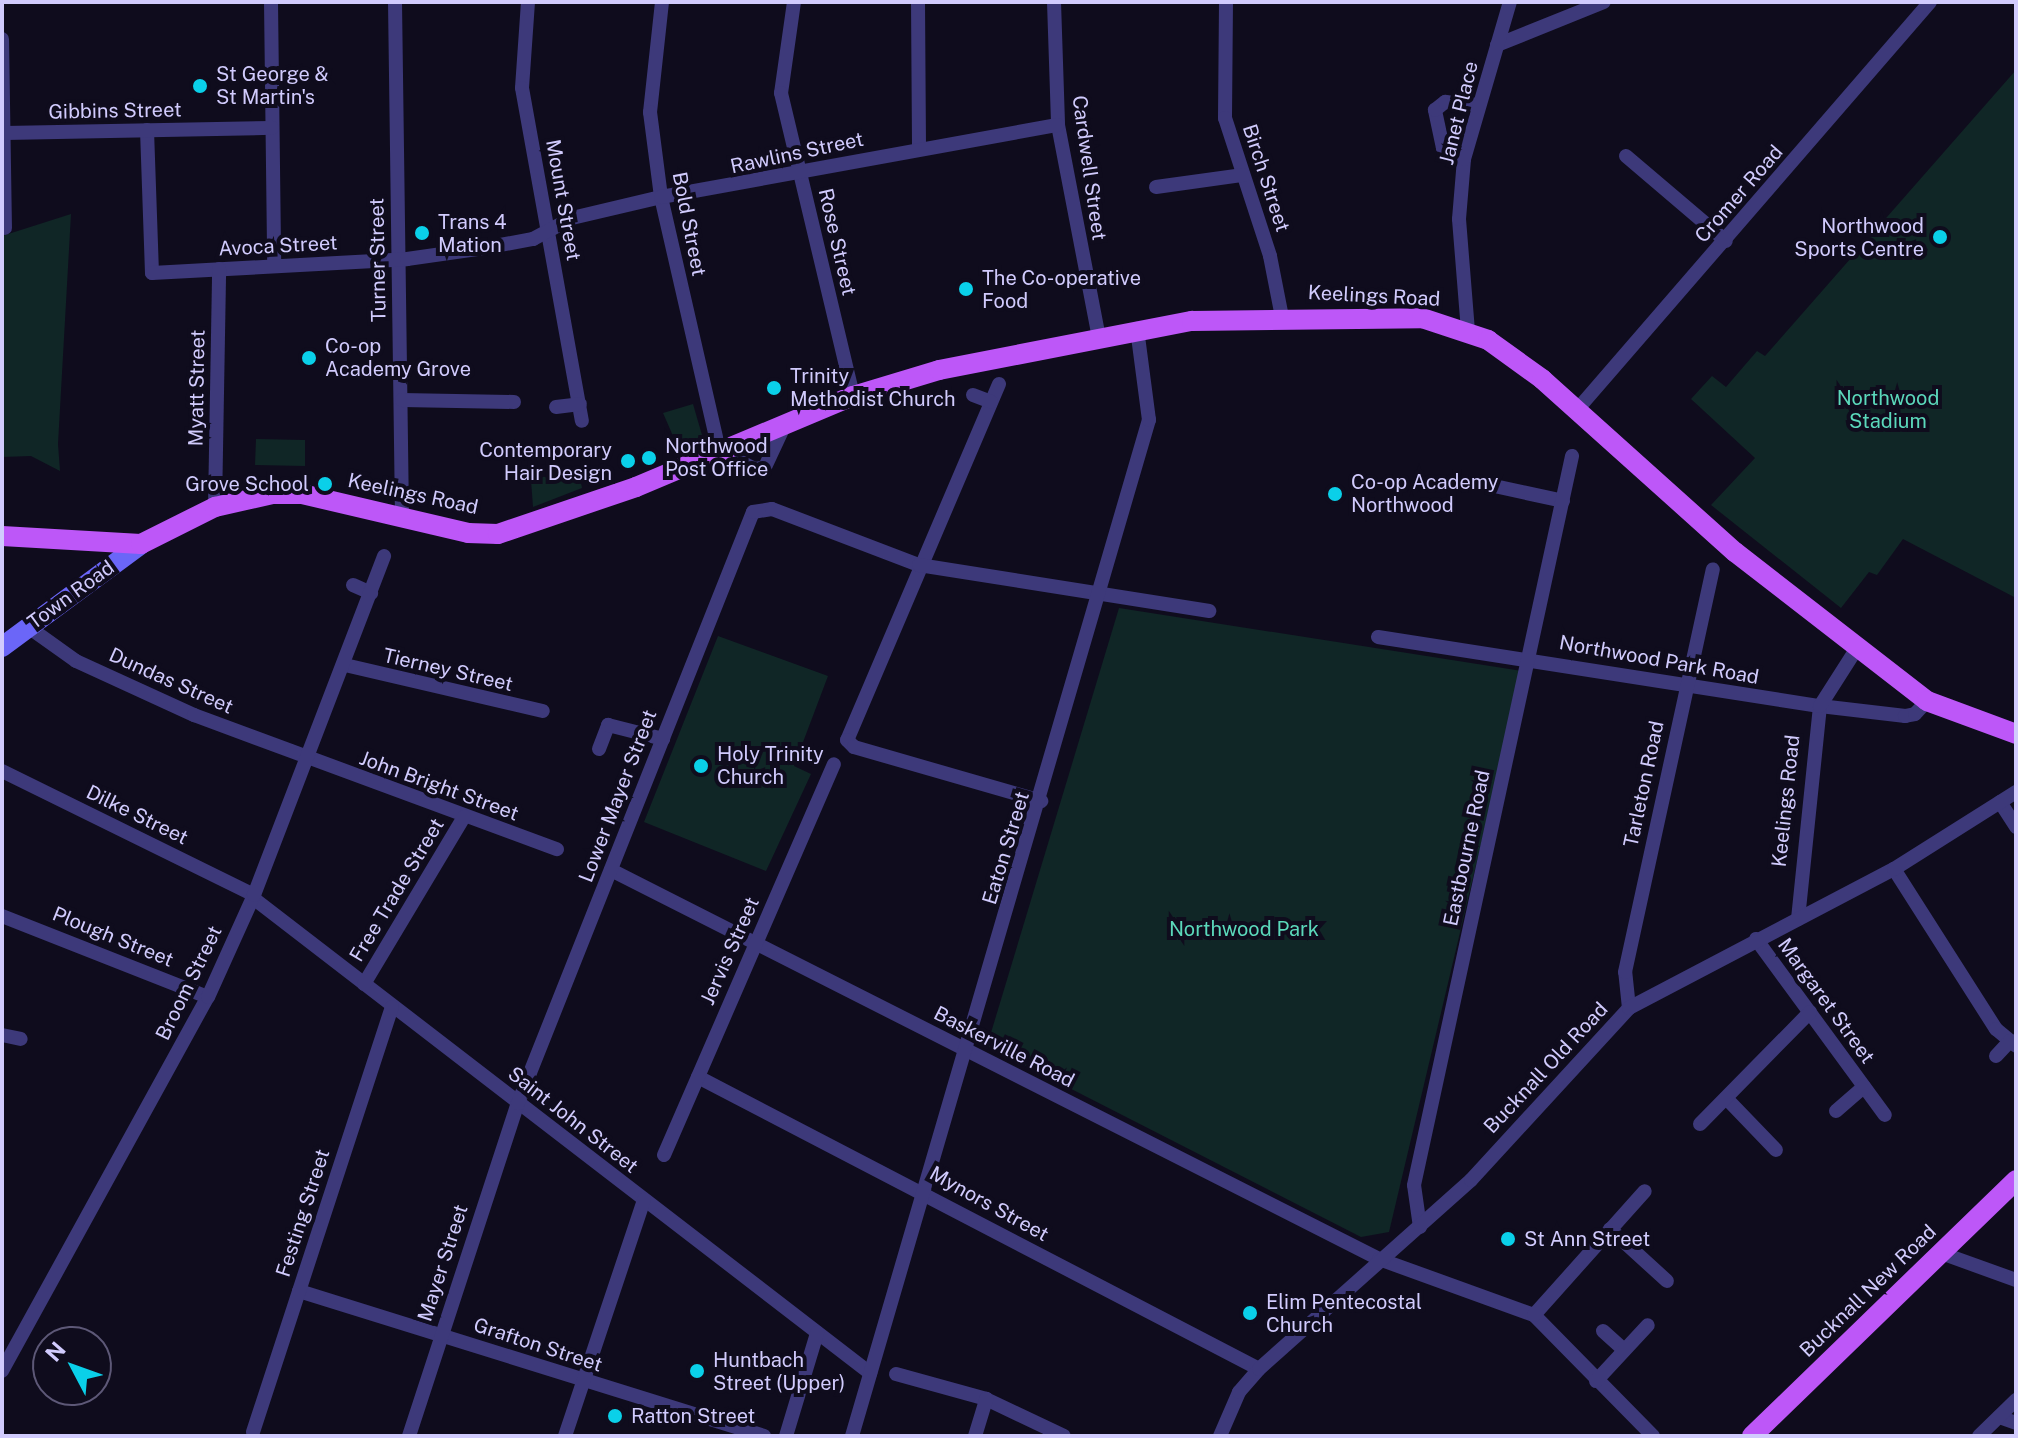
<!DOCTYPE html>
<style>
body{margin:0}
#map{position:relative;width:2018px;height:1438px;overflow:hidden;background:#0f0c1d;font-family:"Public Sans",sans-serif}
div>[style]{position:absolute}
.green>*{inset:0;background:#102626}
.street>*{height:14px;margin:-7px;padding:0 7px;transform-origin:7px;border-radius:7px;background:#3d397a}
.secondary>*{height:20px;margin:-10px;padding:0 10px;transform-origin:10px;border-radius:10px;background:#6b66f8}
.primary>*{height:20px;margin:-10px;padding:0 10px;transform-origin:10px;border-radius:10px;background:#bd57f8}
.dots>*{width:22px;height:22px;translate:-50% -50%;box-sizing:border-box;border:4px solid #0f0c1d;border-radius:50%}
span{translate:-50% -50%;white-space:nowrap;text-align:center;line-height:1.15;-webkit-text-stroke:8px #0f0c1d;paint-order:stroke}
.poi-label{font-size:20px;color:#d1cbfd}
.left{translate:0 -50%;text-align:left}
.right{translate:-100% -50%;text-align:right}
.street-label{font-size:20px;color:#d1cbfd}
.park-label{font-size:20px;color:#5bd8bb}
.frame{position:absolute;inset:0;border:4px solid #d1cbfd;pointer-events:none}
.north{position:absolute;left:32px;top:1326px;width:80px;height:80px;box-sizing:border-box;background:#0f0c1d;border:2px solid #5d5877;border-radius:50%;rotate:311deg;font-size:22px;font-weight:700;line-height:32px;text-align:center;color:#d1cbfd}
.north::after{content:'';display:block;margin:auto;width:28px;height:36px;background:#0ad0e9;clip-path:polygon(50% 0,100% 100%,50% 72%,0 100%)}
</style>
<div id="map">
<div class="green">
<div style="clip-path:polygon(2016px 70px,2016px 598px,1903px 539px,1877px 575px,1869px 572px,1841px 608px,1711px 505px,1755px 458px,1691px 399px,1712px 376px,1726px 387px,1757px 351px,1765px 356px)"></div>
<div style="clip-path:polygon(71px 214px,58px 444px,60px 471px,31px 456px,2px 457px,2px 236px)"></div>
<div style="clip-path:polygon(693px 404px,704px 442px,680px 452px,663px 413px)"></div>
<div style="clip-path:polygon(256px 439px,305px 440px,305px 466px,255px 465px)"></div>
<div style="clip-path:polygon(578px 468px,582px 488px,533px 507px,531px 480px)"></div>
<div style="clip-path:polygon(1119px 608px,1522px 671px,1389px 1232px,1361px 1237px,987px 1046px)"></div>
<div style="clip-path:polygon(718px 636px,828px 676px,794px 766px,811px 774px,766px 871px,644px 822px)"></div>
</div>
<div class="street">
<div style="left:271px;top:2px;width:264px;rotate:89.3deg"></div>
<div style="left:395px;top:2px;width:515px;rotate:89.22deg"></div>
<div style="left:528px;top:2px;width:86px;rotate:94deg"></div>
<div style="left:522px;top:88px;width:338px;rotate:79.8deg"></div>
<div style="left:662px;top:2px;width:111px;rotate:96.2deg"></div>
<div style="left:650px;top:112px;width:86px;rotate:82.6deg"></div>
<div style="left:661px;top:197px;width:261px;rotate:77.1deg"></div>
<div style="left:719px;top:451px;width:40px;rotate:26.6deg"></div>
<div style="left:755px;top:469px;width:10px;rotate:-11deg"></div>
<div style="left:765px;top:467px;width:50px;rotate:-65deg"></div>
<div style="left:794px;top:2px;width:92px;rotate:98.1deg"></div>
<div style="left:781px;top:93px;width:311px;rotate:76.6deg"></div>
<div style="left:918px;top:2px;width:146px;rotate:89.6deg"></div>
<div style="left:1054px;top:2px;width:123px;rotate:88.1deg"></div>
<div style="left:1058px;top:125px;width:216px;rotate:79.1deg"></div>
<div style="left:1226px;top:2px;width:116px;rotate:90.5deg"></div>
<div style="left:1225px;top:118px;width:145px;rotate:71.9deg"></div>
<div style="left:1270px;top:256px;width:62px;rotate:78.9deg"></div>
<div style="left:2px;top:39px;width:189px;rotate:89.1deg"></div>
<div style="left:1497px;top:45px;width:115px;rotate:-21.9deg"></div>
<div style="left:147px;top:130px;width:143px;rotate:88deg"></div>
<div style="left:152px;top:273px;width:255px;rotate:-3.1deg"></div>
<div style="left:407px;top:259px;width:78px;rotate:-8.1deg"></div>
<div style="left:484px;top:248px;width:50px;rotate:-10.4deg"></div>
<div style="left:533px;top:239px;width:44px;rotate:-28.3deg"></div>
<div style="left:572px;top:218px;width:91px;rotate:-13.3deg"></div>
<div style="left:661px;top:197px;width:403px;rotate:-10.3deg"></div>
<div style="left:5px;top:133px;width:267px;rotate:-1.1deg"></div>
<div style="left:1626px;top:156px;width:131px;rotate:40.4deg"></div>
<div style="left:1464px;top:159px;width:24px;rotate:-152deg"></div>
<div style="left:1443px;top:148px;width:39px;rotate:-102deg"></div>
<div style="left:1435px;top:110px;width:13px;rotate:-39deg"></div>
<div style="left:1445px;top:102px;width:34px;rotate:5deg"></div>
<div style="left:1156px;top:187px;width:88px;rotate:-7.9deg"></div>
<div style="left:1468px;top:331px;width:112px;rotate:-94.6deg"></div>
<div style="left:1459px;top:219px;width:60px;rotate:-85.2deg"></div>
<div style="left:1464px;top:159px;width:164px;rotate:-73.7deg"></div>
<div style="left:999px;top:384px;width:387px;rotate:113.1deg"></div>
<div style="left:847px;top:740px;width:10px;rotate:45deg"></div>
<div style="left:854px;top:747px;width:195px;rotate:16.1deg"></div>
<div style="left:973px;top:395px;width:19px;rotate:21deg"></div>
<div style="left:402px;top:400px;width:112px;rotate:1deg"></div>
<div style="left:556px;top:407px;width:24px;rotate:-7deg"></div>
<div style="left:1576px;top:411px;width:541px;rotate:-49.12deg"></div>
<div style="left:1476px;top:482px;width:89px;rotate:12.3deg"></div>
<div style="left:215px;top:507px;width:238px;rotate:-89deg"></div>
<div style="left:353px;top:585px;width:20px;rotate:24deg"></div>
<div style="left:27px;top:626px;width:60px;rotate:35.5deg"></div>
<div style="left:76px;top:661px;width:130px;rotate:24.6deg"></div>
<div style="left:194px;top:715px;width:387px;rotate:20.3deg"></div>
<div style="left:1378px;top:637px;width:447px;rotate:8.9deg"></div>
<div style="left:1820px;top:706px;width:86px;rotate:6.7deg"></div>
<div style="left:1905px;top:716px;width:10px;rotate:-11deg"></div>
<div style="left:1915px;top:714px;width:18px;rotate:-47deg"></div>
<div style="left:345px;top:665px;width:203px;rotate:13.1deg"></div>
<div style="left:599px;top:749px;width:26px;rotate:-69deg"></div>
<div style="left:608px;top:725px;width:57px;rotate:14.3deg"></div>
<div style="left:2px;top:771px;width:281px;rotate:26.2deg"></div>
<div style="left:2000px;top:802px;width:30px;rotate:57deg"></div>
<div style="left:1894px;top:869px;width:190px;rotate:57.5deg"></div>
<div style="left:1996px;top:1029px;width:26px;rotate:40deg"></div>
<div style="left:611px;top:870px;width:861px;rotate:26.86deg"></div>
<div style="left:1379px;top:1259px;width:165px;rotate:19.9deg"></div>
<div style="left:1534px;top:1315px;width:170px;rotate:45.5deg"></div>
<div style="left:253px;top:898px;width:779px;rotate:37.59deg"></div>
<div style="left:2px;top:916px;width:221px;rotate:21.5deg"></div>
<div style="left:1798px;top:919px;width:214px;rotate:-84.1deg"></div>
<div style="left:1820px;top:706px;width:65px;rotate:-57.5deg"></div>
<div style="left:1756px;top:939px;width:218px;rotate:53.8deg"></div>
<div style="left:364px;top:984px;width:195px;rotate:-59.1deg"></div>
<div style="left:1629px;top:1008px;width:36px;rotate:-96deg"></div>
<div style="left:1625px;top:972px;width:412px;rotate:-77.7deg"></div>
<div style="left:2px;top:1035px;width:19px;rotate:12deg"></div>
<div style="left:1996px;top:1056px;width:21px;rotate:-47deg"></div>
<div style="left:698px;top:1077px;width:632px;rotate:27.5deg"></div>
<div style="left:1726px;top:1098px;width:72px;rotate:46.1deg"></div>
<div style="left:1836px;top:1111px;width:37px;rotate:-41deg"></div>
<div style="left:1700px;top:1124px;width:157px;rotate:-45.5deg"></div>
<div style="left:664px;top:1155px;width:426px;rotate:-66.5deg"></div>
<div style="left:1420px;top:1227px;width:42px;rotate:-98.1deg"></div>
<div style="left:1414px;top:1185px;width:746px;rotate:-77.77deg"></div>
<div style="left:1610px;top:1229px;width:77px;rotate:42.4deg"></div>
<div style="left:1941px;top:1253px;width:80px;rotate:19.8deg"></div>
<div style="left:299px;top:1291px;width:487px;rotate:17.3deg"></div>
<div style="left:1534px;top:1315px;width:166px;rotate:-48.2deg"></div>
<div style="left:1603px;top:1331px;width:28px;rotate:42deg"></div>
<div style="left:2px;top:1371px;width:427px;rotate:-61.2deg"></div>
<div style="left:208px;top:997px;width:112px;rotate:-65.7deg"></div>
<div style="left:254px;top:895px;width:363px;rotate:-69deg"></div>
<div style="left:896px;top:1374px;width:93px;rotate:15.5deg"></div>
<div style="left:986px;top:1399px;width:86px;rotate:25.4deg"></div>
<div style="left:1596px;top:1381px;width:76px;rotate:-47.1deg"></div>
<div style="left:1999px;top:1417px;width:18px;rotate:19deg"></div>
<div style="left:253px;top:1432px;width:447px;rotate:-71.9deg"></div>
<div style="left:409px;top:1436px;width:350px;rotate:-71.9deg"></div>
<div style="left:518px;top:1103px;width:636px;rotate:-68.32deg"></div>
<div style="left:753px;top:512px;width:19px;rotate:-9deg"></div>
<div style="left:772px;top:509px;width:157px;rotate:20.9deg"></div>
<div style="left:919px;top:565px;width:294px;rotate:9deg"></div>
<div style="left:565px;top:1436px;width:249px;rotate:-71.5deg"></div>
<div style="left:786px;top:1436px;width:108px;rotate:-73.2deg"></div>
<div style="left:852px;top:1436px;width:1059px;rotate:-73.71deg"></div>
<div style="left:1149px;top:420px;width:92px;rotate:-97.5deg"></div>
<div style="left:975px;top:1436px;width:39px;rotate:-73deg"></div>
<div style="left:1220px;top:1436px;width:48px;rotate:-66.6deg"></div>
<div style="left:1239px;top:1392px;width:30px;rotate:-49deg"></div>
<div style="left:1259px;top:1369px;width:284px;rotate:-41.7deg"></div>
<div style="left:1471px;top:1180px;width:234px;rotate:-47.4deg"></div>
<div style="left:1629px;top:1008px;width:299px;rotate:-27.7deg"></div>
<div style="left:1894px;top:869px;width:144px;rotate:-32.3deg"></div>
<div style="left:1979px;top:1436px;width:52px;rotate:-44.2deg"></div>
</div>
<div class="secondary">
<div style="left:2px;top:647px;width:173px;rotate:-36.5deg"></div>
</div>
<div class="primary">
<div style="left:2px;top:536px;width:139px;rotate:3.3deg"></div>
<div style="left:141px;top:544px;width:83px;rotate:-26.6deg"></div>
<div style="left:215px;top:507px;width:58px;rotate:-12.8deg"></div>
<div style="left:272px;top:494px;width:30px"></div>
<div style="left:302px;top:494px;width:171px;rotate:13.2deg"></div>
<div style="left:468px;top:533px;width:30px;rotate:2deg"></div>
<div style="left:498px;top:534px;width:146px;rotate:-18.8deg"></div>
<div style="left:636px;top:487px;width:235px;rotate:-22.8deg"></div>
<div style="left:853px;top:396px;width:90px;rotate:-16.8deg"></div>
<div style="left:939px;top:370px;width:258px;rotate:-11deg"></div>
<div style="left:1192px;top:321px;width:230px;rotate:-0.7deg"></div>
<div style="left:1422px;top:318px;width:70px;rotate:18.4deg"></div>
<div style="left:1488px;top:340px;width:67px;rotate:35.8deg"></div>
<div style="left:1542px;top:379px;width:259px;rotate:41.9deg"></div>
<div style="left:1735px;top:552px;width:243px;rotate:37.8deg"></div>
<div style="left:1927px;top:701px;width:95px;rotate:20.3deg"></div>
<div style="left:1752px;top:1436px;width:368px;rotate:-44.1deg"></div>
</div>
<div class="dots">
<div style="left:200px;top:86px;background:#0ad0e9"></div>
<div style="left:422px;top:233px;background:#0ad0e9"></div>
<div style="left:1940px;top:237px;background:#0ad0e9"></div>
<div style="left:966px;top:289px;background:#0ad0e9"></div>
<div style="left:309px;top:358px;background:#0ad0e9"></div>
<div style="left:774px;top:388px;background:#0ad0e9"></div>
<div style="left:649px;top:458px;background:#0ad0e9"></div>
<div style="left:628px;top:461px;background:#0ad0e9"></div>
<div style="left:325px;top:484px;background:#0ad0e9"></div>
<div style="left:1335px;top:494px;background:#0ad0e9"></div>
<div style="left:701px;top:766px;background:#0ad0e9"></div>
<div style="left:1508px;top:1239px;background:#0ad0e9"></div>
<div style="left:1250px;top:1313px;background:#0ad0e9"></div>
<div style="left:697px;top:1371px;background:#0ad0e9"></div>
<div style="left:615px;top:1416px;background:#0ad0e9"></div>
</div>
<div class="poi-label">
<span class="left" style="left:216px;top:86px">St George &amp;<br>St Martin's</span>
<span class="left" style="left:438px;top:234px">Trans 4<br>Mation</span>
<span class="right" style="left:1924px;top:238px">Northwood<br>Sports Centre</span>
<span class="left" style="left:982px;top:290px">The Co-operative<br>Food</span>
<span class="left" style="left:325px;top:358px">Co-op<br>Academy Grove</span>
<span class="left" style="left:790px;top:388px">Trinity<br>Methodist Church</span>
<span class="left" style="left:665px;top:458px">Northwood<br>Post Office</span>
<span class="right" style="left:612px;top:462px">Contemporary<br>Hair Design</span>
<span class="left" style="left:1351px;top:494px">Co-op Academy<br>Northwood</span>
<span class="right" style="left:309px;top:484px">Grove School</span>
<span class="left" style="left:717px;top:766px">Holy Trinity<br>Church</span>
<span class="left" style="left:1524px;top:1239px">St Ann Street</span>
<span class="left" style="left:1266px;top:1314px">Elim Pentecostal<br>Church</span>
<span class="left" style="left:713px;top:1372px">Huntbach<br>Street (Upper)</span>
<span class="left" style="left:631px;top:1416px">Ratton Street</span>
</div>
<div class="street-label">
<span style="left:115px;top:111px;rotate:-1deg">Gibbins Street</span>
<span style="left:1459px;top:113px;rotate:-76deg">Janet Place</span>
<span style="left:797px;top:153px;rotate:-12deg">Rawlins Street</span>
<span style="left:1089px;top:168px;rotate:82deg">Cardwell Street</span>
<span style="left:1266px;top:178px;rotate:72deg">Birch Street</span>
<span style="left:1739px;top:194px;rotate:-49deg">Cromer Road</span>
<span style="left:563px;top:200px;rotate:80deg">Mount Street</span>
<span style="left:689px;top:224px;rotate:79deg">Bold Street</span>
<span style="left:837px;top:242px;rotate:77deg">Rose Street</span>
<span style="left:278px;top:246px;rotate:-3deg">Avoca Street</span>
<span style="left:378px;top:260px;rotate:-91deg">Turner Street</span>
<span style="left:1374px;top:296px;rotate:3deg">Keelings Road</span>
<span style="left:197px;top:388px;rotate:-89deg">Myatt Street</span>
<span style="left:413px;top:494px;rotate:12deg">Keelings Road</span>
<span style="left:71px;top:595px;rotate:-36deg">Town Road</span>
<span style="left:1659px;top:660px;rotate:10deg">Northwood Park Road</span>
<span style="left:448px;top:670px;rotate:13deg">Tierney Street</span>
<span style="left:171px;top:681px;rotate:24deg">Dundas Street</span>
<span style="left:1644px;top:784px;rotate:-78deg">Tarleton Road</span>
<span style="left:439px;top:786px;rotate:20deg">John Bright Street</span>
<span style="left:618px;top:796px;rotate:-69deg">Lower Mayer Street</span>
<span style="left:1786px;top:801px;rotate:-84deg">Keelings Road</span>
<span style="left:137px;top:815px;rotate:26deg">Dilke Street</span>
<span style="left:1006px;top:848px;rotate:-73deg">Eaton Street</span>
<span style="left:1467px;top:848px;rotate:-78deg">Eastbourne Road</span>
<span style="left:397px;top:890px;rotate:-59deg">Free Trade Street</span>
<span style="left:113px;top:937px;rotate:22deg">Plough Street</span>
<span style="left:730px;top:951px;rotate:-66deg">Jervis Street</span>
<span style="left:189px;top:983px;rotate:-64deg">Broom Street</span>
<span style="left:1826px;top:1001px;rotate:54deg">Margaret Street</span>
<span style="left:1004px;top:1047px;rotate:27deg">Baskerville Road</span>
<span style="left:1546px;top:1068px;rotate:-47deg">Bucknall Old Road</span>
<span style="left:573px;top:1120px;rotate:38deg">Saint John Street</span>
<span style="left:989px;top:1204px;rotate:29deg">Mynors Street</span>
<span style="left:303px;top:1213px;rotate:-72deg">Festing Street</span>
<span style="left:443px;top:1263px;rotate:-72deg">Mayer Street</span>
<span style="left:1868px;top:1291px;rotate:-44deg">Bucknall New Road</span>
<span style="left:538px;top:1345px;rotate:18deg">Grafton Street</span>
</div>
<div class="park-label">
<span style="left:1888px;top:410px">Northwood<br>Stadium</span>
<span style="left:1244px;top:929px">Northwood Park</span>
</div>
<div class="frame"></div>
<div class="north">N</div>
</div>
